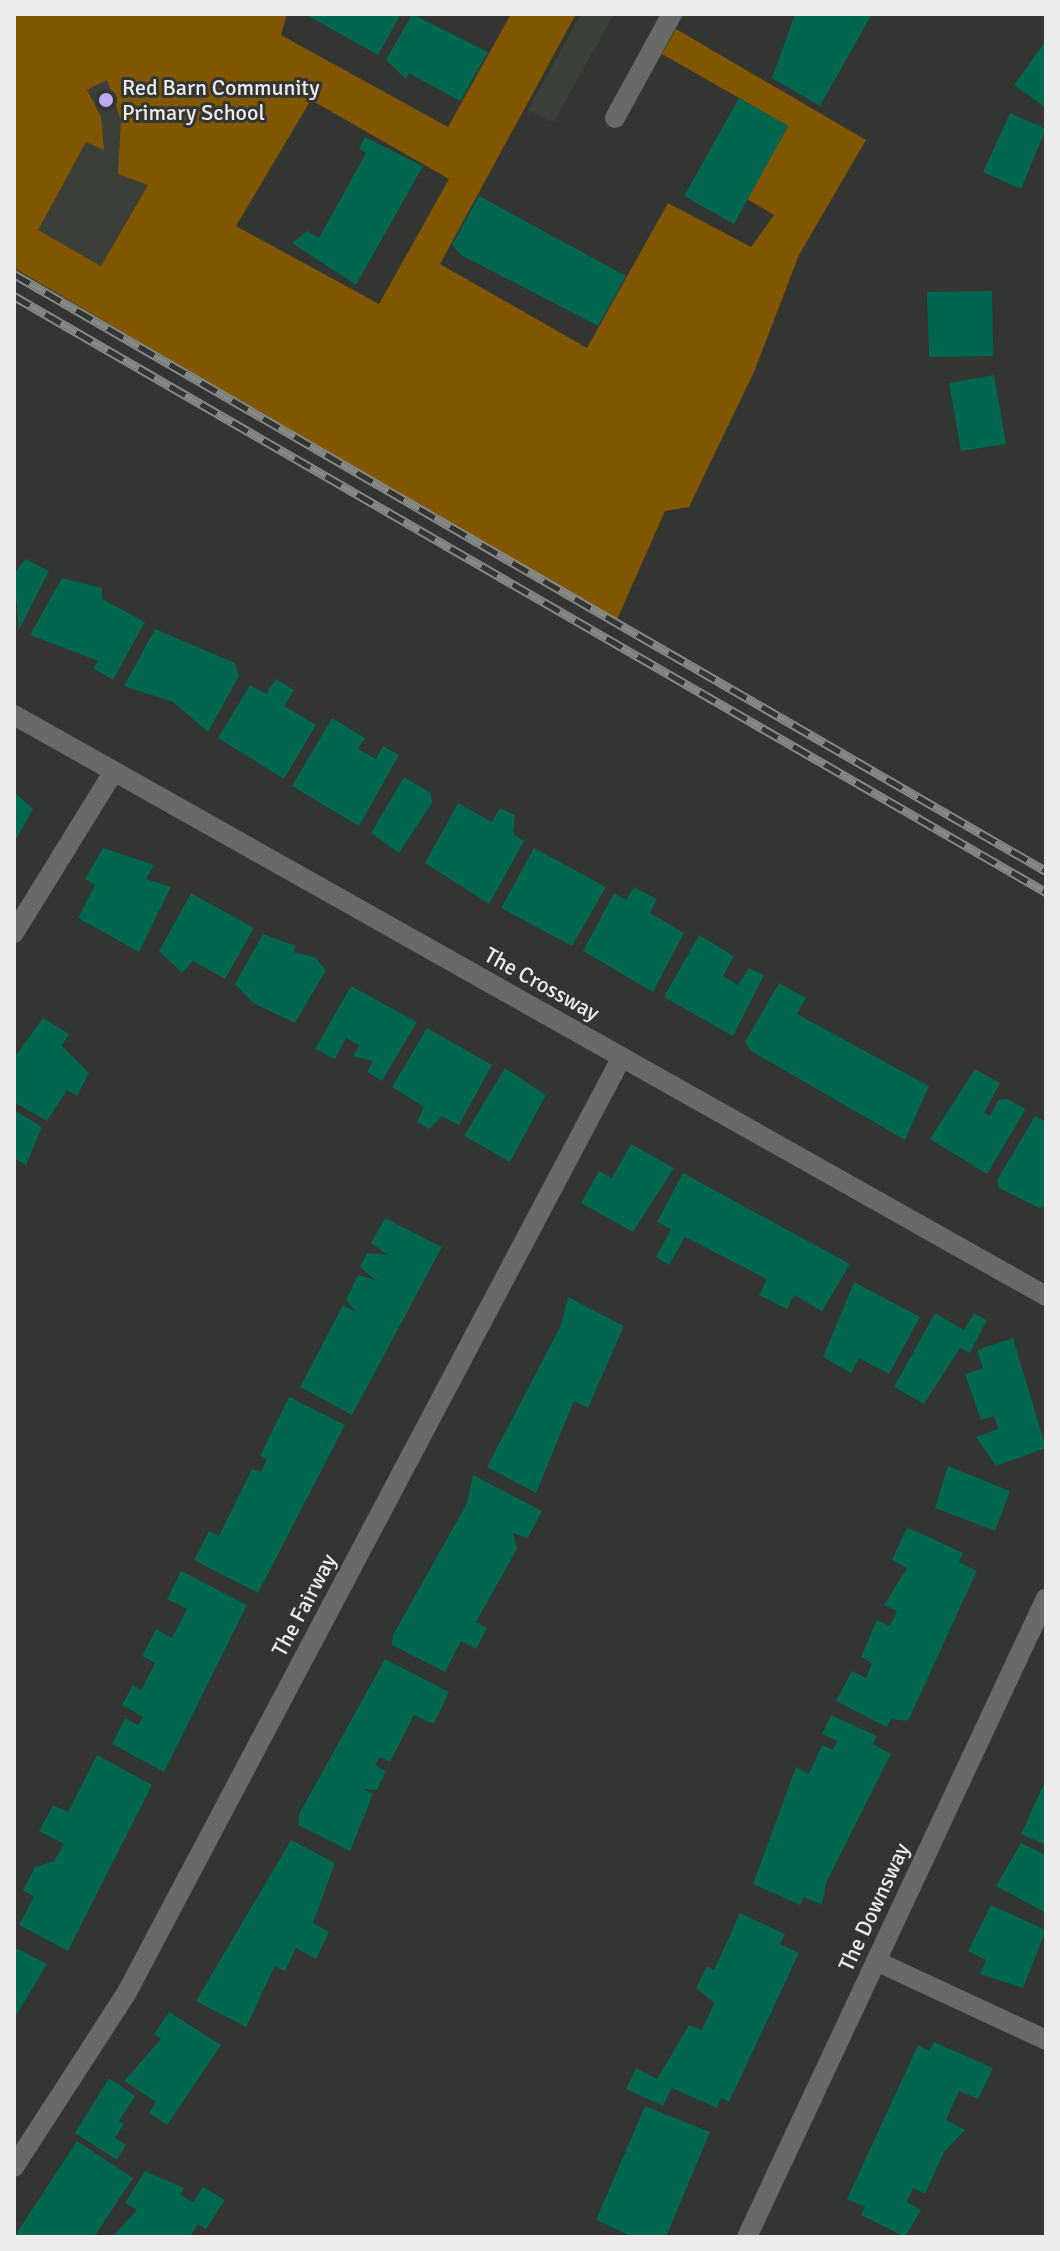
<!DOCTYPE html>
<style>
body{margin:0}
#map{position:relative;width:1060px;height:2251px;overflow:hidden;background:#333532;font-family:Signika,sans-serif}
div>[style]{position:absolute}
.built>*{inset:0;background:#3a4038}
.green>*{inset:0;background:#805600}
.building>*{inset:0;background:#01664f}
.street>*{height:20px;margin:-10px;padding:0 10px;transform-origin:10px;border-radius:10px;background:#696967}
.rail>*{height:9px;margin-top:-4.5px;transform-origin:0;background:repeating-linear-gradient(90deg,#333532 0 18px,#868886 0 36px);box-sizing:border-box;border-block:2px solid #868886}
.dots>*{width:22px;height:22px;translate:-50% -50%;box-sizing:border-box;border:4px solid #333532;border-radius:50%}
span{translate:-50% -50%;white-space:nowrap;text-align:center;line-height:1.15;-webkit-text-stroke:6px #333532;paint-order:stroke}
.poi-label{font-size:22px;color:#ebeceb}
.left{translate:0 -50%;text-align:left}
.street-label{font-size:22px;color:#ebeceb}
.frame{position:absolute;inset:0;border:16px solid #ebeceb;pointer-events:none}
</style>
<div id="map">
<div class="built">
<div style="clip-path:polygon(14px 14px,246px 14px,101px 266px,14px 217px)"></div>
<div style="clip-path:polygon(581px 14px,614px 14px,553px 123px,528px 110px)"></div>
</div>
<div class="green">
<div style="clip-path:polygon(evenodd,14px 14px,287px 14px,281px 35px,448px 127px,511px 14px,576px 14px,440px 264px,587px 348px,668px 203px,751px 247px,774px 215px,747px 199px,788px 126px,662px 54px,676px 29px,866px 140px,799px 255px,754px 372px,689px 507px,665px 511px,616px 622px,14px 268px,14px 14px,107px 80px,121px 120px,118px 174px,148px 185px,101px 266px,38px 230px,86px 142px,104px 150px,101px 117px,87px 90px,107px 80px,14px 14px,311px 100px,449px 179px,379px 304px,236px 226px,311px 100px)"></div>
</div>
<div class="building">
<div style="clip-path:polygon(305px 14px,401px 14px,378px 55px)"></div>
<div style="clip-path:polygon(412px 14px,488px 52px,460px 101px,409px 73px,406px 79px,386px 60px)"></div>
<div style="clip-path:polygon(795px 14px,872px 14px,820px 106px,772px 78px)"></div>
<div style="clip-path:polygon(1046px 40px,1046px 108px,1014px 85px)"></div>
<div style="clip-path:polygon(739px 98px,788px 126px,734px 224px,684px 196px)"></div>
<div style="clip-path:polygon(1010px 113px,1046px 129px,1021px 189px,983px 172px)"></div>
<div style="clip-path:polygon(365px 137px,423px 166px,356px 285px,292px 243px,307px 231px,319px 238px,366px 153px,359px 149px)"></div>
<div style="clip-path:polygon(479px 196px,626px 276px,598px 326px,461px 255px,452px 245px)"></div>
<div style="clip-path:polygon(992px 291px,993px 356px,929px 357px,927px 292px)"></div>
<div style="clip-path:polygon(994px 375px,1006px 444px,961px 451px,949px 383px)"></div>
<div style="clip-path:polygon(26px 559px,49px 571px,19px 630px,14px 573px)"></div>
<div style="clip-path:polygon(62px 578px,102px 588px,102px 599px,145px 622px,113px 680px,93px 668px,98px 661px,30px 635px)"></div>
<div style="clip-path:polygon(155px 629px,235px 663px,239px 676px,208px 732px,173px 702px,124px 686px)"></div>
<div style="clip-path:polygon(276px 679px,294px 690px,284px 706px,316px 725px,284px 779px,218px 738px,250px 685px,266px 694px)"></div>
<div style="clip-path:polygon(332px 718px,365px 738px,358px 749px,376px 759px,383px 746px,399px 755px,359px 826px,292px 786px)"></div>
<div style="clip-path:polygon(404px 777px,431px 793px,432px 803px,399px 853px,371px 833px)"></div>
<div style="clip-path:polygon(14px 792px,33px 809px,14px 843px)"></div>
<div style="clip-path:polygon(458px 803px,492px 822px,500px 808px,515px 815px,513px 834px,524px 841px,489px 904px,425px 863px)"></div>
<div style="clip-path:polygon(103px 848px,154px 865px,146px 879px,171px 887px,139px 952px,78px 918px,95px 885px,85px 879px)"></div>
<div style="clip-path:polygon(534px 848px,606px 887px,572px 946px,501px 908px)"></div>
<div style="clip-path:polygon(634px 887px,657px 899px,650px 913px,684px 933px,653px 992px,583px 951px,614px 893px,626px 900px)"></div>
<div style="clip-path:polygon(191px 893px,254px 928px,225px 979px,193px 961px,182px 973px,159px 951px)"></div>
<div style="clip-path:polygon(263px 934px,296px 946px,293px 952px,315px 957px,326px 970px,295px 1023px,253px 1003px,235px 984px)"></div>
<div style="clip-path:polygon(699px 935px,734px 956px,723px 976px,738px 985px,749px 968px,764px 975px,733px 1036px,664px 997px)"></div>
<div style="clip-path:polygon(779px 983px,806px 998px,797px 1014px,929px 1086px,905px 1140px,751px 1051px,745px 1042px)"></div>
<div style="clip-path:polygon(351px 986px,417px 1022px,382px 1081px,367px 1072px,373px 1061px,353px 1056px,359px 1045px,346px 1038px,335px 1059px,315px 1049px)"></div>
<div style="clip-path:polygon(43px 1018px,69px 1034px,62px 1046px,89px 1073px,77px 1096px,67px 1090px,47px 1121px,14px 1102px,14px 1058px)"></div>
<div style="clip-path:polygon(427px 1028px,492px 1065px,459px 1125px,442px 1116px,429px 1129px,417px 1122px,424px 1107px,392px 1087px)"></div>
<div style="clip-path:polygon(505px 1068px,546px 1095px,510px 1162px,464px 1136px)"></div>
<div style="clip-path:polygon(975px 1069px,1000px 1083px,984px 1113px,990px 1116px,998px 1100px,1007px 1099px,1026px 1109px,987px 1174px,930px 1139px)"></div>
<div style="clip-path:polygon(14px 1110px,42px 1127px,26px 1165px,14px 1158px)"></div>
<div style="clip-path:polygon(1035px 1116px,1046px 1122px,1046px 1207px,1039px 1208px,999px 1188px,997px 1180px)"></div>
<div style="clip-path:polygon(631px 1144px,674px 1168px,633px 1232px,581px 1203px,599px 1171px,612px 1178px)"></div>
<div style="clip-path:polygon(683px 1173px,850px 1264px,822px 1311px,794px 1295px,787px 1309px,759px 1295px,767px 1279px,685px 1237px,669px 1265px,656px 1257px,671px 1229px,657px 1222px)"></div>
<div style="clip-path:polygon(385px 1218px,442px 1247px,352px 1415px,300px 1387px,343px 1305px,356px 1312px,346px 1300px,358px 1275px,375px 1280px,360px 1267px,367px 1253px,388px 1255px,371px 1243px)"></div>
<div style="clip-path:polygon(854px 1282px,920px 1317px,889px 1374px,859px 1358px,851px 1373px,823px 1357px)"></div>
<div style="clip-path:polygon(568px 1297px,624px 1326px,588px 1408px,574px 1401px,536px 1493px,487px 1467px,561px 1325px)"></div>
<div style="clip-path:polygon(935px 1313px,964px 1330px,974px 1313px,987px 1320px,970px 1353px,960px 1348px,924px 1404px,894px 1387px)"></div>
<div style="clip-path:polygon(1013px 1338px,1046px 1448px,996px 1466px,976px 1437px,998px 1429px,994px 1416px,981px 1420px,965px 1374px,983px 1368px,977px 1350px)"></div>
<div style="clip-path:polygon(289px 1397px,345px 1425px,258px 1593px,194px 1560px,209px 1531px,219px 1536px,252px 1469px,261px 1472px,267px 1459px,260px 1456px)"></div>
<div style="clip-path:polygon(948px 1466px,1010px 1491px,995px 1531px,935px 1508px)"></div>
<div style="clip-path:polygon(473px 1475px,542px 1511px,528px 1538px,513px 1533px,517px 1549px,476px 1622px,487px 1628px,476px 1649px,461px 1641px,445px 1672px,392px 1645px,393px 1635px,467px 1503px)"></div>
<div style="clip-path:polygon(907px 1527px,963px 1553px,959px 1562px,977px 1571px,908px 1721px,891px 1719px,887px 1727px,836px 1701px,852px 1671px,866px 1678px,872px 1663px,861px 1657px,877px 1620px,890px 1626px,897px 1611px,884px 1605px,907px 1568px,892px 1560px)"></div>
<div style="clip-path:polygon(181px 1571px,247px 1605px,164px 1772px,112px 1744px,125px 1718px,138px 1725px,143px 1717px,122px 1705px,133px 1685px,141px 1690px,155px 1663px,142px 1656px,156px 1629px,172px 1638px,187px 1609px,167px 1599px)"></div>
<div style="clip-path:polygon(385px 1659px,449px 1692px,434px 1724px,414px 1715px,390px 1762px,380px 1757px,375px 1765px,386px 1771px,377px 1790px,363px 1789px,373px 1794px,350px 1851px,298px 1825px,299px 1814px)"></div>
<div style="clip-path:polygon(831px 1715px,877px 1736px,873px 1744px,891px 1754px,826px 1883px,822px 1905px,803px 1897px,800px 1905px,753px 1884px,796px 1767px,809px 1774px,822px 1745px,833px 1750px,837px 1741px,822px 1734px)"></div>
<div style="clip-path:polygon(97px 1755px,152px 1785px,68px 1951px,19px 1925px,34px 1897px,23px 1890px,35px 1867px,54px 1861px,64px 1844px,39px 1831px,53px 1805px,68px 1812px)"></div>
<div style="clip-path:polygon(1046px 1779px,1046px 1845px,1021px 1834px)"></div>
<div style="clip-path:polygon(291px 1840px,335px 1863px,313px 1923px,329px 1932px,316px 1959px,296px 1948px,285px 1971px,275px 1966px,246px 2027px,196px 2001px)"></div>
<div style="clip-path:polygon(1021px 1843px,1046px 1855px,1046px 1913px,996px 1886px)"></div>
<div style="clip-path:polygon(991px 1905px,1046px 1930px,1023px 1988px,980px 1974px,986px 1960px,968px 1951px)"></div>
<div style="clip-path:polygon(740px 1913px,785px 1934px,780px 1944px,799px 1953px,729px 2102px,721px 2098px,717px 2108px,672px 2088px,663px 2106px,626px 2089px,636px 2068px,657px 2079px,689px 2025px,702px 2030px,714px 2003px,696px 1988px,707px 1966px,714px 1970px)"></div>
<div style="clip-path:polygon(14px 1947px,47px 1964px,14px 2019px)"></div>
<div style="clip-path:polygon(169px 2012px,221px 2045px,167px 2125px,149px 2113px,156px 2102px,124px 2081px,161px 2039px,154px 2034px)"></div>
<div style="clip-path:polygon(934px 2042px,993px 2068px,978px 2099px,959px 2091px,946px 2120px,965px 2130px,944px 2152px,925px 2194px,913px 2188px,907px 2202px,921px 2210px,905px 2237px,861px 2215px,865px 2207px,847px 2199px,918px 2045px,929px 2051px)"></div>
<div style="clip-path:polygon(109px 2078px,135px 2096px,119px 2121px,124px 2124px,115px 2138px,126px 2145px,117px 2160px,75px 2133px)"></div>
<div style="clip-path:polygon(645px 2106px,710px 2132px,666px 2237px,633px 2237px,596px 2220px)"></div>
<div style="clip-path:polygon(77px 2141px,133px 2178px,94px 2237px,14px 2237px)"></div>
<div style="clip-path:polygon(145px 2171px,184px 2188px,180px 2195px,193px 2202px,203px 2187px,225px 2200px,206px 2229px,198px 2224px,190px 2237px,112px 2237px,137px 2210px,125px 2203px)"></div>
</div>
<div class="street">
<div style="left:615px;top:118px;width:119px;rotate:-61.3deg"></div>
<div style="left:14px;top:715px;width:1184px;rotate:29.38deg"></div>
<div style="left:14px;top:933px;width:190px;rotate:-58.3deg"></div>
<div style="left:876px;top:1961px;width:187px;rotate:24.9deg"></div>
<div style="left:14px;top:2167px;width:206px;rotate:-57.1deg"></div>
<div style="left:126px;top:1994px;width:1060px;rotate:-62.11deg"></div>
<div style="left:747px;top:2237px;width:705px;rotate:-64.92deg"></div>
</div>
<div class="rail">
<div style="left:14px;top:274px;width:1192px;rotate:30.05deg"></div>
<div style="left:14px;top:296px;width:1192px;rotate:30.01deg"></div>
</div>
<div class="dots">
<div style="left:106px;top:100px;background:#bfa8f4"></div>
</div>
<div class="poi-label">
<span class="left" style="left:122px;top:100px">Red Barn Community<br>Primary School</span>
</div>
<div class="street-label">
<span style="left:542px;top:984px;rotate:29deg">The Crossway</span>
<span style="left:304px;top:1605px;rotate:-62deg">The Fairway</span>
<span style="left:874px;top:1907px;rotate:-65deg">The Downsway</span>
</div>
<div class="frame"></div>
</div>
